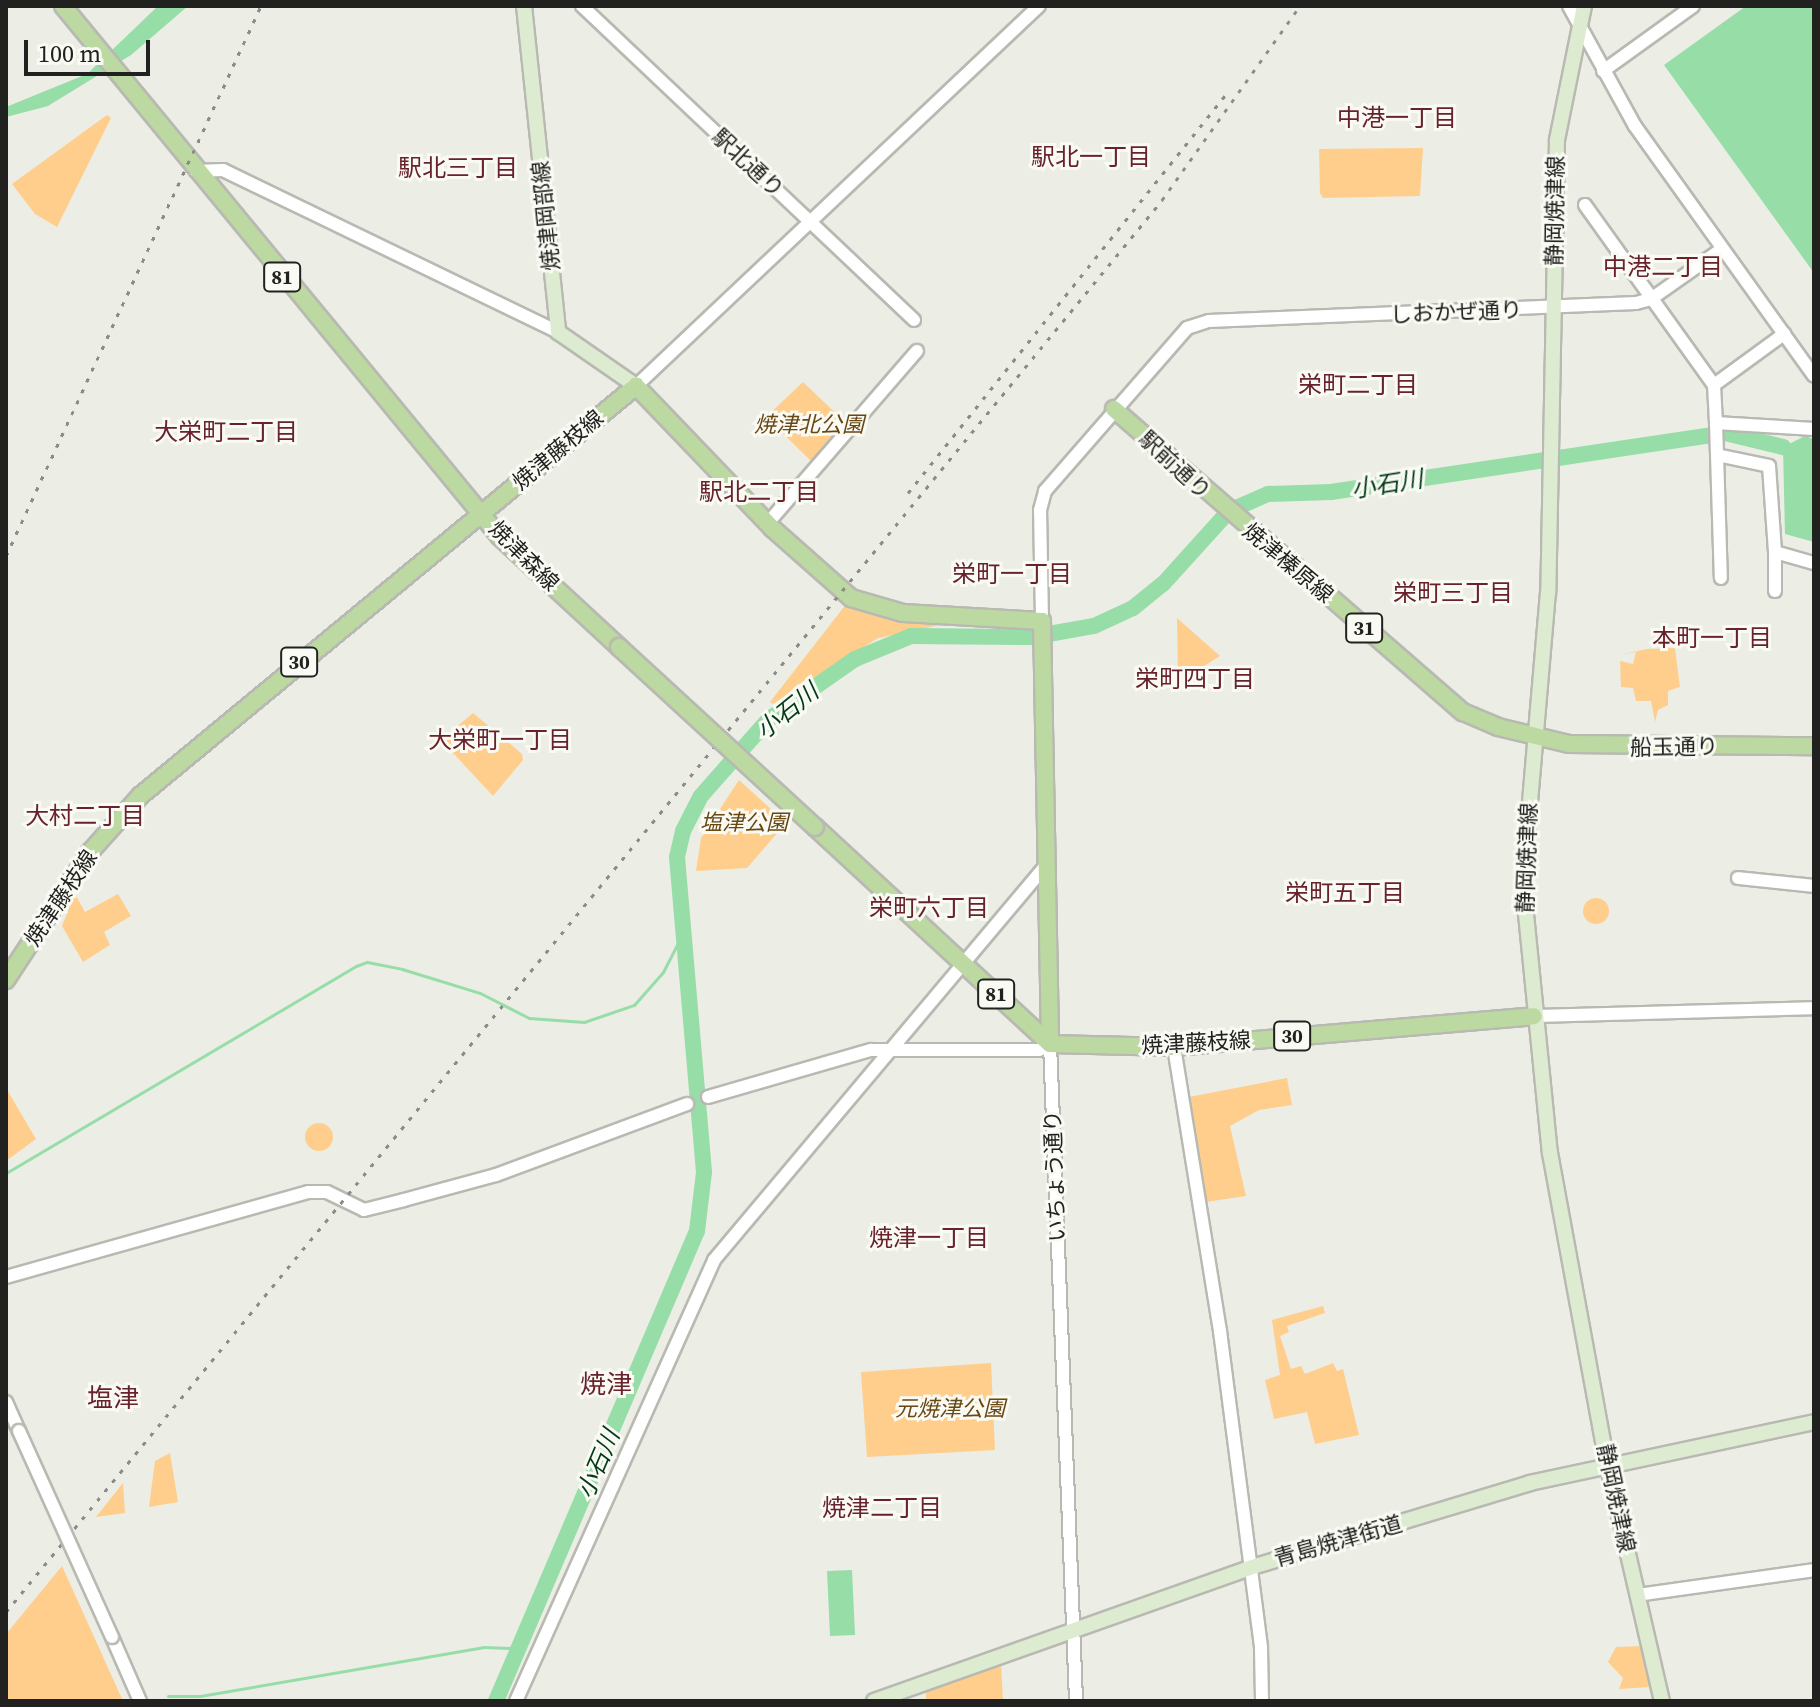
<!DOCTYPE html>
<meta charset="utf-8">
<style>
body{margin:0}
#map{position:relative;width:1820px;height:1707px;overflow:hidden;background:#ecede5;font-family:"Source Serif 4","Noto Sans JP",serif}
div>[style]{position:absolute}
.green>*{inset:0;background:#ffce8c}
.round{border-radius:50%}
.water>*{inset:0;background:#97dda8}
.stream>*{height:3px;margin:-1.5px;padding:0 1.5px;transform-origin:1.5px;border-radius:1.5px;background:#97dda8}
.river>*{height:16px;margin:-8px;padding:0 8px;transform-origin:8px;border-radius:8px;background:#97dda8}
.roads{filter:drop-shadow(2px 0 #b8b9b2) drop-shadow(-2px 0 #b8b9b2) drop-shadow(0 2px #b8b9b2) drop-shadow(0 -2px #b8b9b2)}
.tertiary>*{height:12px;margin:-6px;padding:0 6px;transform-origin:6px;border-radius:6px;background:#fff}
.secondary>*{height:14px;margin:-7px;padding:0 7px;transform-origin:7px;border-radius:7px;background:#ddecd0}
.primary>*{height:16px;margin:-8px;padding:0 8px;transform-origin:8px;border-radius:8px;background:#bbd9a1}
.rail>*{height:3px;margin-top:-1.5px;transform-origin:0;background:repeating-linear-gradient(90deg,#8b8c87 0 4px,transparent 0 12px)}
.bridges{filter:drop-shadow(2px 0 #b8b9b2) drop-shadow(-2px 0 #b8b9b2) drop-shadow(0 2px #b8b9b2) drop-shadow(0 -2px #b8b9b2)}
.tertiary-bridge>*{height:12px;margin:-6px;padding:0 6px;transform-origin:6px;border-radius:6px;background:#fff}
.primary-bridge>*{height:16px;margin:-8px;padding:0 8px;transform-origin:8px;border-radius:8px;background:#bbd9a1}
span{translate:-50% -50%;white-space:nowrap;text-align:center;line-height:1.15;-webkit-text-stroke:6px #f9faf3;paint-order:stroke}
.shield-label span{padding:2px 6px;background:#f9faf3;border:2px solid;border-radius:6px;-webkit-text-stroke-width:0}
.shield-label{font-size:20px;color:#21211f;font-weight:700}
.street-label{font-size:22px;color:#21211f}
.park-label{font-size:22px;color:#684713;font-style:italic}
.neighbourhood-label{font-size:24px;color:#68222b}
.water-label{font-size:24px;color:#023a19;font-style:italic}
.quarter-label{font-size:26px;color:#68222b}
.frame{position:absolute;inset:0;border:8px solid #21211f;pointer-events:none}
.scale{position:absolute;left:24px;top:40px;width:126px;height:36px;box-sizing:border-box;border:4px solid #21211f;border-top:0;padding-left:10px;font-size:24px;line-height:28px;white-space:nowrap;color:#21211f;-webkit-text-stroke:6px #f9faf3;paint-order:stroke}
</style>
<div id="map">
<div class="green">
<div style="clip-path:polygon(107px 115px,111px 118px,57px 227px,35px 214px,12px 184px)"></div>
<div style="clip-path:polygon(1423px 148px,1420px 196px,1323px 198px,1320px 193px,1319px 149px)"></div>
<div style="clip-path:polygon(803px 382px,847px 424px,813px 463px,766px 417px)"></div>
<div style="clip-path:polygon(847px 603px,880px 615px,946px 624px,878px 638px,773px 704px,770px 702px)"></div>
<div style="clip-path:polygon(1177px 618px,1220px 656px,1183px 679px,1178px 673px)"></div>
<div style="clip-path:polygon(1675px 648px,1680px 687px,1668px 691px,1668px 705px,1658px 710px,1655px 722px,1651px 701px,1636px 701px,1633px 688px,1621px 687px,1620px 661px,1633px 664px,1636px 652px,1619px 655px,1647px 649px)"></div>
<div style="clip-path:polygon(473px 713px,522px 754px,523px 760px,493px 796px,441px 740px)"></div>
<div style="clip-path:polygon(739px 780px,786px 823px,747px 868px,696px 871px,701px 838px)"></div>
<div style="clip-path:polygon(75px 894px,85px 912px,118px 894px,131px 916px,104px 932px,110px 945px,83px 962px,62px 926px)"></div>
<div class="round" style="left:1583px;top:898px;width:26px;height:26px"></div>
<div style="clip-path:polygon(1287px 1078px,1292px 1105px,1259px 1110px,1230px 1126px,1246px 1196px,1206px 1202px,1189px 1097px)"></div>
<div style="clip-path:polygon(6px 1088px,36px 1139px,6px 1161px)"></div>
<div class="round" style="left:305px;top:1123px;width:28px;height:28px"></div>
<div style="clip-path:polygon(1323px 1306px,1325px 1313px,1287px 1326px,1289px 1332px,1280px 1336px,1291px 1369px,1301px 1366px,1305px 1374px,1333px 1363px,1337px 1371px,1343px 1369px,1359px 1435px,1315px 1444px,1307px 1412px,1274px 1419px,1265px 1380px,1280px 1375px,1272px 1320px)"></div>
<div style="clip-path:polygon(991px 1363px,995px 1450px,867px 1457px,861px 1372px)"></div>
<div style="clip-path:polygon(170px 1453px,178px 1502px,149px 1507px,155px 1461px)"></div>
<div style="clip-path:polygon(123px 1483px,125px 1513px,96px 1517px)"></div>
<div style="clip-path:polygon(62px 1566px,123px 1701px,6px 1701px,6px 1634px)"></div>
<div style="clip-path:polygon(1642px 1646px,1651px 1687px,1619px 1689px,1623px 1678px,1608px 1662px,1616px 1647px)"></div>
<div style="clip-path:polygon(1001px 1663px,1003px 1701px,926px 1701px,926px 1691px)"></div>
</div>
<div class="water">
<div style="clip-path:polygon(158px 6px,188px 6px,131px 55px,48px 106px,6px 117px,6px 107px,87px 74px)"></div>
<div style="clip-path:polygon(1746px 6px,1814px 6px,1814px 273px,1664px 65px)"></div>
<div style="clip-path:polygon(1805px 436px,1814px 439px,1814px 542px,1785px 534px,1783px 447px)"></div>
<div style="clip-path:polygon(852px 1570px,855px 1635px,830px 1636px,827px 1571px)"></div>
</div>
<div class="stream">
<div style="left:6px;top:1173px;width:407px;rotate:-30.6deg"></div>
<div style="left:356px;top:966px;width:12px;rotate:-20deg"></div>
<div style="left:367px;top:962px;width:36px;rotate:11deg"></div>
<div style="left:402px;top:969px;width:82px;rotate:17.1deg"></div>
<div style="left:480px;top:993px;width:55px;rotate:27deg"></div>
<div style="left:529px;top:1018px;width:55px;rotate:4.2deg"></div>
<div style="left:584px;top:1022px;width:53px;rotate:-18.8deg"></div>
<div style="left:634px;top:1005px;width:44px;rotate:-48.7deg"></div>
<div style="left:663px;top:972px;width:44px;rotate:-62.9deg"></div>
<div style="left:168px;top:1696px;width:32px"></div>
<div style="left:200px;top:1696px;width:287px;rotate:-9.8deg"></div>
<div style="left:483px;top:1647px;width:35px;rotate:2deg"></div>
</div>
<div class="river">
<div style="left:496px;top:1701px;width:511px;rotate:-66.85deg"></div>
<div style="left:697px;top:1231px;width:59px;rotate:-83.2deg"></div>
<div style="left:704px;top:1172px;width:316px;rotate:-94.9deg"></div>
<div style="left:677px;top:857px;width:27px;rotate:-77deg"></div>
<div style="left:683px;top:831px;width:39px;rotate:-63deg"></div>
<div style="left:701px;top:796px;width:103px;rotate:-48.6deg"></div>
<div style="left:769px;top:719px;width:105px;rotate:-34.9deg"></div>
<div style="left:855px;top:659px;width:61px;rotate:-22.3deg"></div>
<div style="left:911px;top:636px;width:121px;rotate:0.5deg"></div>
<div style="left:1032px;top:637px;width:63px;rotate:-10.1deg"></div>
<div style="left:1094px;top:626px;width:43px;rotate:-24.8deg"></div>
<div style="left:1133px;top:608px;width:38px;rotate:-39deg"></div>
<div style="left:1163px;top:584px;width:98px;rotate:-47.9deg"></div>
<div style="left:1229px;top:511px;width:43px;rotate:-23.6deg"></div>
<div style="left:1268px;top:494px;width:63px;rotate:-1.8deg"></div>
<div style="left:1331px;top:492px;width:398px;rotate:-8.5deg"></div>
<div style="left:1725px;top:433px;width:60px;rotate:13.6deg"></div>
</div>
<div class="roads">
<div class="tertiary">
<div style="left:582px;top:6px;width:457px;rotate:43.4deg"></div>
<div style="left:1569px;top:6px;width:137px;rotate:61.2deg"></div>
<div style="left:1635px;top:126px;width:307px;rotate:54.4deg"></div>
<div style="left:1603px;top:71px;width:111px;rotate:-35.8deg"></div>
<div style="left:196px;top:171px;width:27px;rotate:-2deg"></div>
<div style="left:223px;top:170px;width:372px;rotate:25.8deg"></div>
<div style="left:1585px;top:205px;width:221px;rotate:54.4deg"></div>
<div style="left:1714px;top:385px;width:38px;rotate:87deg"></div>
<div style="left:1716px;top:423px;width:98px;rotate:3.5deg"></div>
<div style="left:1714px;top:385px;width:87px;rotate:-36.1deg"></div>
<div style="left:636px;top:386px;width:554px;rotate:-43.32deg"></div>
<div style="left:1716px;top:423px;width:155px;rotate:88.2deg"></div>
<div style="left:1717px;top:455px;width:53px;rotate:11.9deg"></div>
<div style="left:1769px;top:466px;width:86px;rotate:86deg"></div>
<div style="left:1775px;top:552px;width:41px;rotate:15.8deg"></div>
<div style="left:767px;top:524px;width:229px;rotate:-49.1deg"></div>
<div style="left:1775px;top:591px;width:39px;rotate:-90deg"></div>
<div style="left:1042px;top:621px;width:111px;rotate:-91deg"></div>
<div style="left:1040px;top:510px;width:20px;rotate:-75deg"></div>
<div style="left:1045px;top:491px;width:216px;rotate:-48.9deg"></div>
<div style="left:1187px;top:328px;width:23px;rotate:-18deg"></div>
<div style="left:1209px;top:321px;width:427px;rotate:-2.4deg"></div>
<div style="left:1636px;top:303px;width:16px;rotate:-15deg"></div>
<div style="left:1651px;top:299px;width:87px;rotate:-35.2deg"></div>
<div style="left:1738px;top:878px;width:76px;rotate:6deg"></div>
<div style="left:1534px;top:1016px;width:280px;rotate:-1.6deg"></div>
<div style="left:1174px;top:1047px;width:288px;rotate:80.8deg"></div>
<div style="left:1220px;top:1331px;width:320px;rotate:82.6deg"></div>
<div style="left:1261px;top:1648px;width:53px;rotate:88.9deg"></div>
<div style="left:708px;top:1097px;width:170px;rotate:-16.1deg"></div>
<div style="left:871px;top:1050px;width:168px"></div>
<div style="left:1039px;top:1050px;width:13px;rotate:-29deg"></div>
<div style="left:1050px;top:1044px;width:658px;rotate:87.73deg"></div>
<div style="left:6px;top:1277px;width:314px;rotate:-15.7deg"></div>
<div style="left:308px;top:1192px;width:19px"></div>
<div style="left:327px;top:1192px;width:41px;rotate:25.9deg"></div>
<div style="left:364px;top:1210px;width:41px;rotate:-14deg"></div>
<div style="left:404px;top:1200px;width:95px;rotate:-15.2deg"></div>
<div style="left:496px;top:1175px;width:204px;rotate:-20.4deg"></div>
<div style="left:6px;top:1402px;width:32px;rotate:66deg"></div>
<div style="left:1637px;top:1595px;width:179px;rotate:-8deg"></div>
<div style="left:112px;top:1637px;width:70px;rotate:66.4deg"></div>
<div style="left:516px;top:1701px;width:483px;rotate:-65.8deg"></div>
<div style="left:714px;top:1260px;width:517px;rotate:-49.94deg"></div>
</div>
<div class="secondary">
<div style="left:524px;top:6px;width:328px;rotate:84deg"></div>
<div style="left:558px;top:332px;width:95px;rotate:34.7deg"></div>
<div style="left:1584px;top:6px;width:137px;rotate:101.4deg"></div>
<div style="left:1557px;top:140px;width:452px;rotate:91.1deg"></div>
<div style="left:1548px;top:592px;width:293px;rotate:94.9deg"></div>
<div style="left:1523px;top:884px;width:270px;rotate:84.3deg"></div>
<div style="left:1550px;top:1153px;width:315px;rotate:79.6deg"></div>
<div style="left:1607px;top:1463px;width:244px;rotate:77deg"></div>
<div style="left:874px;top:1701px;width:398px;rotate:-19.5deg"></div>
<div style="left:1249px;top:1568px;width:294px;rotate:-16.8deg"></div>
<div style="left:1530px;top:1483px;width:290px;rotate:-12.1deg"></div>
</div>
<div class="primary">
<div style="left:63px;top:6px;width:688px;rotate:50.55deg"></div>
<div style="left:500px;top:537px;width:162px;rotate:42.7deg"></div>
<div style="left:1114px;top:409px;width:462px;rotate:41deg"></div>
<div style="left:1463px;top:712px;width:38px;rotate:23deg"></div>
<div style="left:1498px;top:727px;width:73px;rotate:13.5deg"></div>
<div style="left:1569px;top:744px;width:245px;rotate:0.5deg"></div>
<div style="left:815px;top:827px;width:320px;rotate:42.7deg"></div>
<div style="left:6px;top:980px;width:153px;rotate:-56.7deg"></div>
<div style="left:90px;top:852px;width:75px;rotate:-48.2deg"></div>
<div style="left:140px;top:796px;width:644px;rotate:-39.58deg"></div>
<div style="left:636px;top:386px;width:197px;rotate:46.2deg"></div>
<div style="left:772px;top:528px;width:106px;rotate:41.5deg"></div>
<div style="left:851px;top:598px;width:54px;rotate:16.1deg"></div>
<div style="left:903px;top:613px;width:139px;rotate:3.3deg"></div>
<div style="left:1042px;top:621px;width:423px;rotate:88.9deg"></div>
<div style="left:1050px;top:1044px;width:124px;rotate:1.4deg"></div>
<div style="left:1174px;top:1047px;width:361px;rotate:-4.9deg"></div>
</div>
</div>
<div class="rail">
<div style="left:908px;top:493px;width:512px;rotate:-51.43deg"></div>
<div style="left:6px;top:556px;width:606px;rotate:-65.13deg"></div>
<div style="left:6px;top:1612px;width:1825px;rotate:-50.69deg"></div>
<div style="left:1162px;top:200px;width:238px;rotate:-54.6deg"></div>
</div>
<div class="bridges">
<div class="tertiary-bridge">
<div style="left:19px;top:1431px;width:226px;rotate:65.7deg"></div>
</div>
<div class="primary-bridge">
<div style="left:619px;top:647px;width:266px;rotate:42.6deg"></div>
</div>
</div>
<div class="shield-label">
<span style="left:282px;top:277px">81</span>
<span style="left:1364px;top:628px">31</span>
<span style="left:299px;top:662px">30</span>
<span style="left:996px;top:994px">81</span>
<span style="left:1292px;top:1036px">30</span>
</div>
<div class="street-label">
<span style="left:748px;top:163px;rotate:43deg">駅北通り</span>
<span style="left:1555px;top:211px;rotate:-89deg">静岡焼津線</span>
<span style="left:546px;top:216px;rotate:-96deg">焼津岡部線</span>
<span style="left:1456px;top:312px;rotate:-2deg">しおかぜ通り</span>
<span style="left:558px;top:450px;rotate:-40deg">焼津藤枝線</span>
<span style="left:1175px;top:465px;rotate:43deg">駅前通り</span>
<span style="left:524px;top:556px;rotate:45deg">焼津森線</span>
<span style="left:1288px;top:563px;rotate:40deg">焼津榛原線</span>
<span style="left:1674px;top:747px;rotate:-1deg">船玉通り</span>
<span style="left:1527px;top:858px;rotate:-88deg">静岡焼津線</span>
<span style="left:61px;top:898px;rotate:-56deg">焼津藤枝線</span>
<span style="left:1196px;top:1043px;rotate:-3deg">焼津藤枝線</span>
<span style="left:1055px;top:1176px;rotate:-92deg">いちょう通り</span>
<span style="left:1616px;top:1498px;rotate:78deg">静岡焼津線</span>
<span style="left:1338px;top:1541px;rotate:-16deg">青島焼津街道</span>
</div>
<div class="park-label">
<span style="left:809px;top:425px">焼津北公園</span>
<span style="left:744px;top:823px">塩津公園</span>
<span style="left:950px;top:1409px">元焼津公園</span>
</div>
<div class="neighbourhood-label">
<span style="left:1397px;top:118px">中港一丁目</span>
<span style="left:1091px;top:157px">駅北一丁目</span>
<span style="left:458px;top:168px">駅北三丁目</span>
<span style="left:1663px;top:267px">中港二丁目</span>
<span style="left:1358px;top:385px">栄町二丁目</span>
<span style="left:226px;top:432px">大栄町二丁目</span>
<span style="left:759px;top:492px">駅北二丁目</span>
<span style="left:1012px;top:574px">栄町一丁目</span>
<span style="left:1453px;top:593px">栄町三丁目</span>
<span style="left:1712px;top:638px">本町一丁目</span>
<span style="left:1195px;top:679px">栄町四丁目</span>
<span style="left:500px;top:740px">大栄町一丁目</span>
<span style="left:85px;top:816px">大村二丁目</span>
<span style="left:1345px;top:893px">栄町五丁目</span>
<span style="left:929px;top:908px">栄町六丁目</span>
<span style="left:929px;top:1238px">焼津一丁目</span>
<span style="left:882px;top:1508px">焼津二丁目</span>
</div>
<div class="water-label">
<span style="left:1387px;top:484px;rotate:-9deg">小石川</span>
<span style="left:787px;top:711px;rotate:-39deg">小石川</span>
<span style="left:598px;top:1464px;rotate:-67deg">小石川</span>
</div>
<div class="quarter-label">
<span style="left:606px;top:1385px">焼津</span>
<span style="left:113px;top:1399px">塩津</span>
</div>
<div class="frame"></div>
<div class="scale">100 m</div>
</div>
